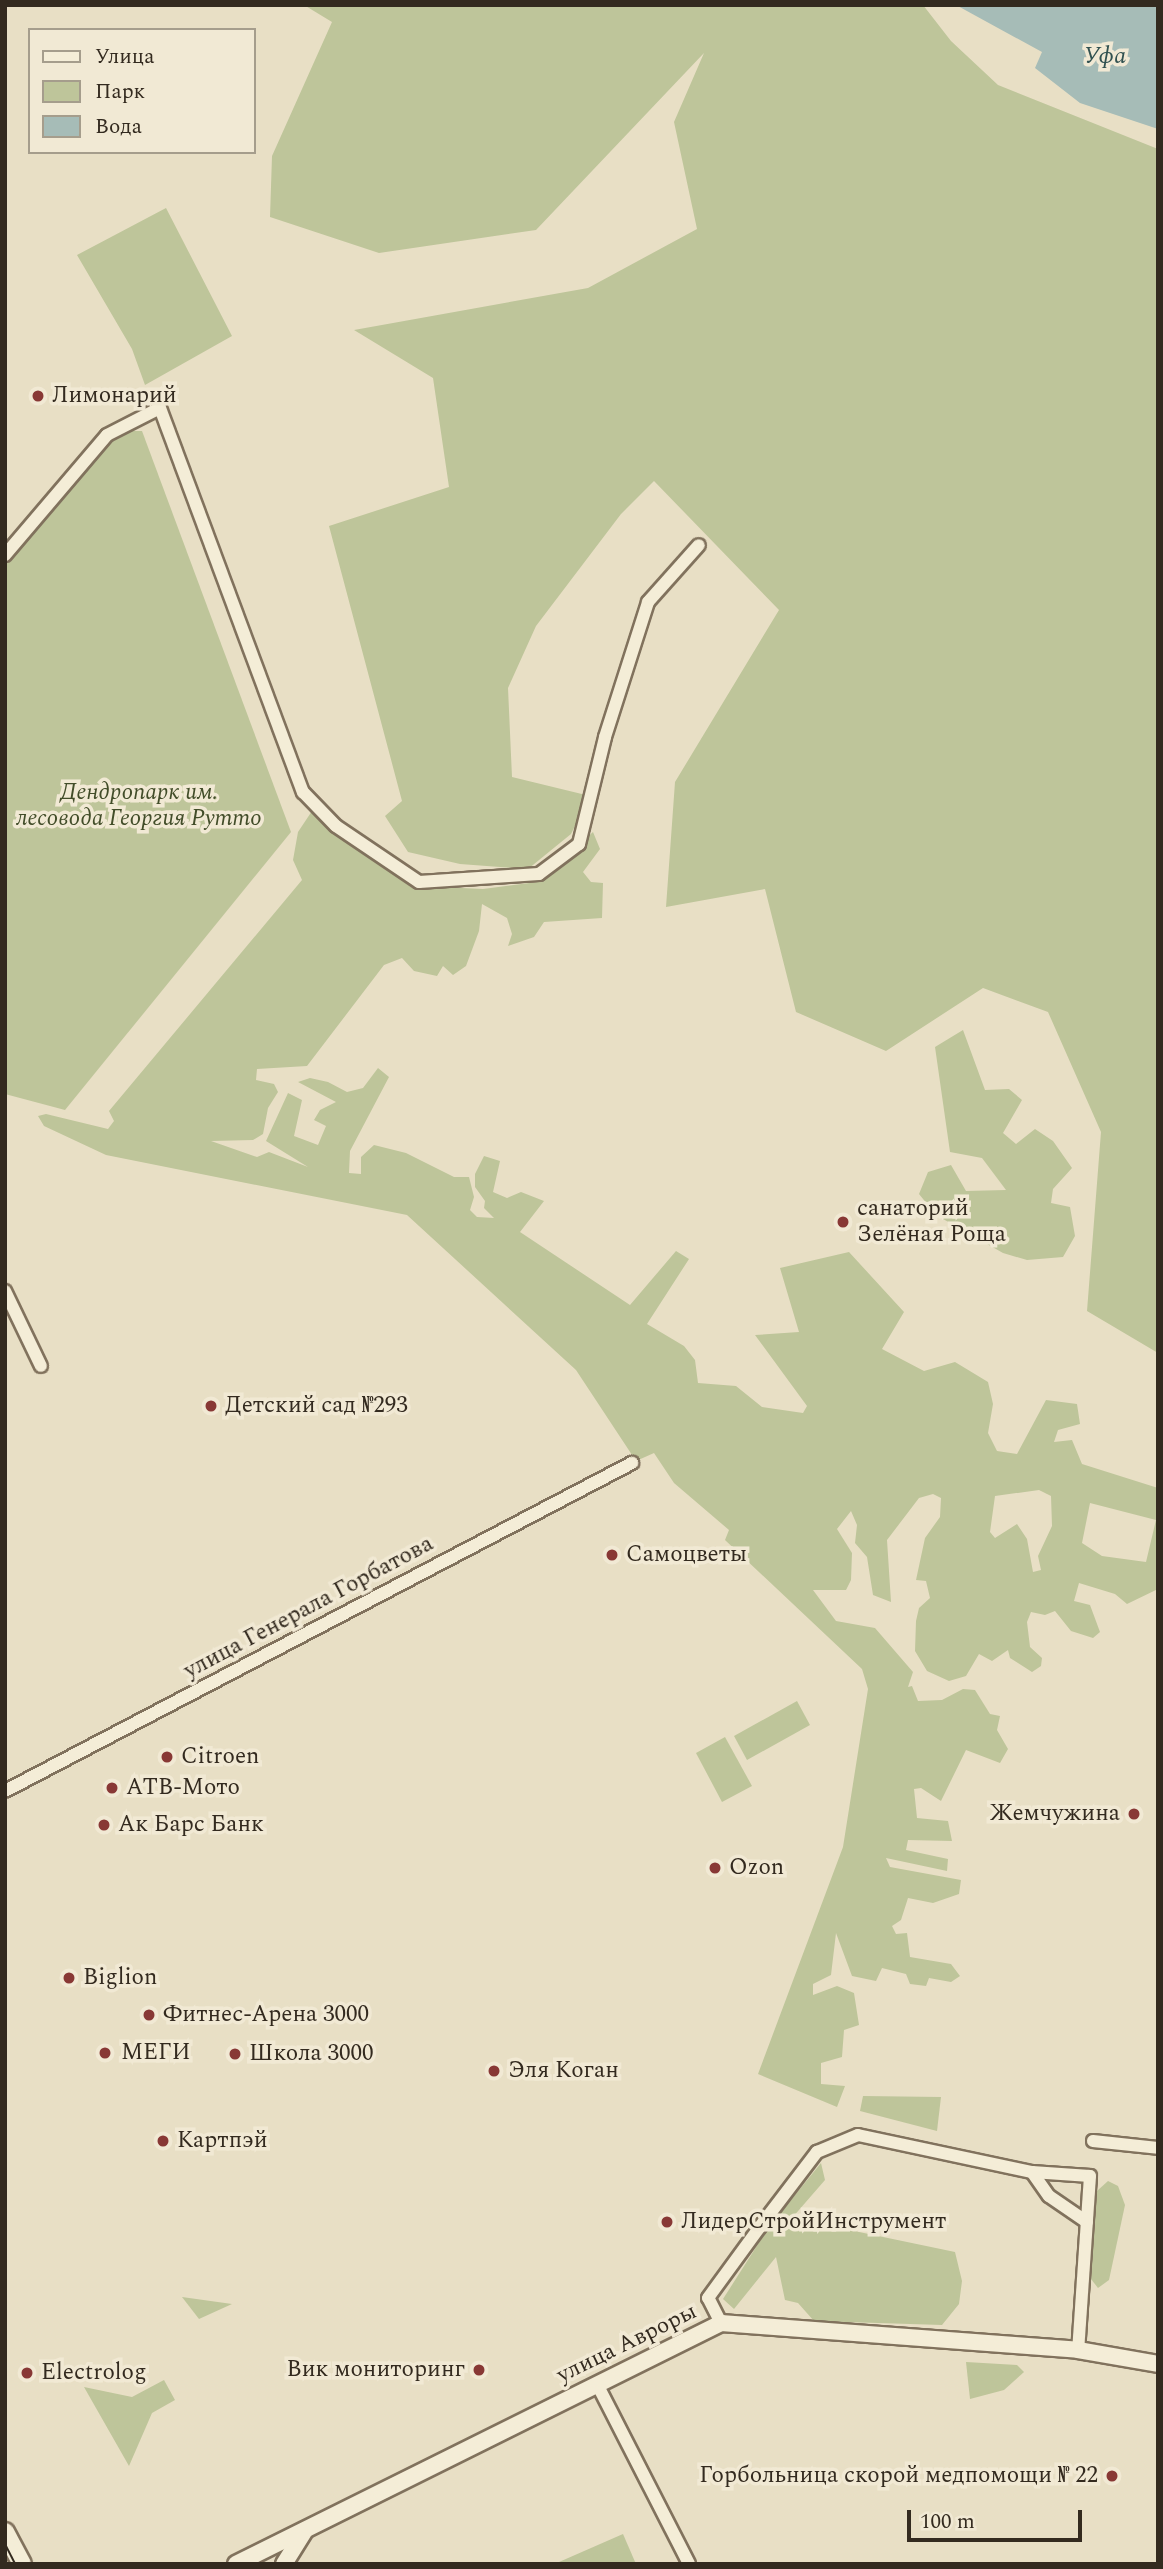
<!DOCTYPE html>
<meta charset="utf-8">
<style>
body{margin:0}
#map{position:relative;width:1163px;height:2569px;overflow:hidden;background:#e8dfc5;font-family:Spectral,serif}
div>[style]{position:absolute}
.green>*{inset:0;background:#bec59a}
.water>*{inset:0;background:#a6bcb7}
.roads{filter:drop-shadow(2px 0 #81725d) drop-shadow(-2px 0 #81725d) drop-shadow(0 2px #81725d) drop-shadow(0 -2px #81725d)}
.minor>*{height:12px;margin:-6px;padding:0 6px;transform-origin:6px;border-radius:6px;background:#f4edd7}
.tertiary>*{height:16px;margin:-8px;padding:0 8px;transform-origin:8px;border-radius:8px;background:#f4edd7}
.secondary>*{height:18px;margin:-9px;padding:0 9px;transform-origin:9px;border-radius:9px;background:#f4edd7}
.tram>*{height:2px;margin:-1px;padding:0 1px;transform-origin:1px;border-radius:1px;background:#332a1f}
.dots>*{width:19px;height:19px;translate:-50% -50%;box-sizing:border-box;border:4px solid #f1e9d4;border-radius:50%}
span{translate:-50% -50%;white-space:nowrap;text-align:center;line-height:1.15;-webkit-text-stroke:7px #f1e9d4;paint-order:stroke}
.poi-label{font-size:23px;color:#332a1f}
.left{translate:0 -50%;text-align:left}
.right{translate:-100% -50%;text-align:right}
.park-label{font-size:23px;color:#424d29;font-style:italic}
.street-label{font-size:23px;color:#332a1f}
.water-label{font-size:24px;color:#315150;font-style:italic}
.frame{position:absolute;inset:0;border:7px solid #332a1f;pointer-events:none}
.legend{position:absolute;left:28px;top:28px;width:228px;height:126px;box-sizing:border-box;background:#f1e9d4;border:2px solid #a59d8c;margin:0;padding:9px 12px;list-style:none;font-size:21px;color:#332a1f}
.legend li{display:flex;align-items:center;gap:14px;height:35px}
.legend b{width:35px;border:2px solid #a59d8c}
.scale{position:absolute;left:907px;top:2510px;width:175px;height:32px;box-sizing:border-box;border:4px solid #332a1f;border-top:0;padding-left:9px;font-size:21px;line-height:24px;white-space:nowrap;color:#332a1f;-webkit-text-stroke:5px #f1e9d4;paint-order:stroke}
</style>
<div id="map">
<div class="green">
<div style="clip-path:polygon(304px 5px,923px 5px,951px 41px,998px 85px,1158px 149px,1158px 1353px,1087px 1311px,1101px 1132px,1048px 1012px,983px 988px,886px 1051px,796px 1012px,765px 889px,666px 907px,675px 782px,779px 610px,654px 481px,621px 514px,536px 626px,508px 688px,512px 777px,590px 796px,571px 834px,528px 869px,460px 864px,408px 852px,385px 816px,402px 801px,329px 526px,449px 487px,433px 378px,354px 330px,588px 288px,697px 229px,674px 122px,704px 53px,536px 230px,379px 253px,270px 217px,272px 156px,332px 22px)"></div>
<div style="clip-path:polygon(166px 208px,232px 336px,145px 385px,132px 349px,77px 255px)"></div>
<div style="clip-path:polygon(118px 431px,142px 431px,291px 832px,65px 1110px,5px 1094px,5px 564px)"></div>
<div style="clip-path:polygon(evenodd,314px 808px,420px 886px,483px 889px,537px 882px,593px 832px,600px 849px,583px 872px,591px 882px,603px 883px,602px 918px,544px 922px,534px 937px,508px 946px,512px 934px,507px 918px,482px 904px,479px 931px,466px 966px,453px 975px,443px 966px,437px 976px,414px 971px,402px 958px,384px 965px,307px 1066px,257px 1069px,256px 1080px,274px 1084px,278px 1092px,268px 1108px,263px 1134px,253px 1140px,211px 1141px,257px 1157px,269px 1152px,308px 1167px,266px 1141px,288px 1093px,302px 1100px,294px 1136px,318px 1145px,326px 1126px,314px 1120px,320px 1110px,336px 1102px,298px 1082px,310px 1078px,328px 1082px,347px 1092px,363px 1088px,378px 1068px,389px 1077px,350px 1151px,349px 1173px,361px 1174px,361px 1157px,374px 1145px,406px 1153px,454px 1177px,469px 1177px,474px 1197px,470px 1210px,477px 1217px,494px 1218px,484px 1208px,485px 1201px,475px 1187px,475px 1174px,484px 1156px,500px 1161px,493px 1192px,507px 1198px,521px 1192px,544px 1201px,520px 1232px,630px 1305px,676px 1251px,689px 1259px,647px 1324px,684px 1346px,695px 1360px,698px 1383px,736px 1386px,762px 1407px,803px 1413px,807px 1406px,755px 1335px,799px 1332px,780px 1268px,849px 1252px,904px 1312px,882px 1349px,924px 1371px,955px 1362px,988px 1382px,993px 1404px,988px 1433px,997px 1451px,1017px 1454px,1046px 1400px,1077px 1404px,1080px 1424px,1058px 1430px,1054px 1442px,1072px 1440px,1082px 1464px,1158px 1488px,1158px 1589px,1127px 1604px,1115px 1594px,1079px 1583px,1074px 1601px,1090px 1605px,1100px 1632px,1093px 1638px,1071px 1631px,1055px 1611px,1045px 1615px,1031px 1612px,1027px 1622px,1030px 1647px,1042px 1658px,1041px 1666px,1032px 1672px,1010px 1658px,1008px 1650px,992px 1661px,979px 1654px,966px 1676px,949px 1681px,927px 1671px,915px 1651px,916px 1621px,919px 1608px,930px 1598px,926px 1581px,916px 1580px,925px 1538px,940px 1517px,941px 1498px,933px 1494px,919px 1498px,887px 1540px,891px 1602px,873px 1595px,867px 1557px,855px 1543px,857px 1525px,851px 1511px,837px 1529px,852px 1553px,851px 1580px,846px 1590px,813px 1590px,836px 1621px,875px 1628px,913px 1672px,908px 1687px,912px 1686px,918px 1701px,942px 1700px,963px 1689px,975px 1690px,990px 1714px,1000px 1716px,997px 1730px,1008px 1749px,1000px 1763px,966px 1750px,941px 1801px,921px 1788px,914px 1789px,917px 1818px,948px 1821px,952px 1841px,908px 1840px,906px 1850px,948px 1859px,947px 1871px,886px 1858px,890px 1867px,961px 1880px,959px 1894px,933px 1903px,908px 1898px,901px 1920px,892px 1926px,896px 1934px,907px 1933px,910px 1957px,951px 1964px,960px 1976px,951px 1982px,929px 1978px,926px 1986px,910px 1984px,906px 1974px,882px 1968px,876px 1981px,852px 1976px,836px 1933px,831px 1975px,813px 1984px,813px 1995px,837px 1986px,854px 1993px,859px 2025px,844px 2030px,842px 2057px,821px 2063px,821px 2084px,845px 2086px,837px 2107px,758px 2074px,843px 1847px,868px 1689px,862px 1669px,725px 1540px,729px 1530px,674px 1483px,654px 1453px,636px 1461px,576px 1370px,407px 1215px,106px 1155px,44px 1126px,38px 1116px,46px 1114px,108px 1129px,114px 1121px,109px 1111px,302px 880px,293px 860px,298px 832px,314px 808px,1039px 1490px,1051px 1496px,1052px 1526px,1038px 1556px,1041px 1570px,1033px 1572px,1027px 1539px,1017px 1524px,995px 1538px,990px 1532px,995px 1496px,1039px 1490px,314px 808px,1090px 1503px,1156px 1520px,1146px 1562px,1102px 1556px,1082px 1543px,1090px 1503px)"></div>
<div style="clip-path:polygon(963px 1030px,985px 1090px,1009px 1089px,1022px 1100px,1003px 1133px,1016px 1144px,1035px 1129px,1053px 1141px,1072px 1168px,1053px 1189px,1051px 1203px,1070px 1207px,1075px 1236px,1063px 1257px,1027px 1260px,1003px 1253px,936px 1215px,919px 1194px,928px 1172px,951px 1165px,966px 1191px,1006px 1190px,982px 1158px,950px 1152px,935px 1047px)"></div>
<div style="clip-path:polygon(797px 1701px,810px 1725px,747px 1760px,734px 1736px)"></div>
<div style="clip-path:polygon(725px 1737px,752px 1786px,722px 1802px,696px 1753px)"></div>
<div style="clip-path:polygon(863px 2096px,941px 2097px,937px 2131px,860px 2111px)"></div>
<div style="clip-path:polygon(821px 2163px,825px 2180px,792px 2218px,955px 2252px,962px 2281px,959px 2304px,942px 2325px,814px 2321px,798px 2303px,785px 2300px,776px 2257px,734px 2309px,723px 2299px,769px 2227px)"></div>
<div style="clip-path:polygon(1108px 2181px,1118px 2186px,1125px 2205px,1109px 2280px,1098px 2288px,1091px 2279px,1097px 2191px)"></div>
<div style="clip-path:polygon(182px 2297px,232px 2304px,199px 2319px)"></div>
<div style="clip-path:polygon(966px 2362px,1017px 2365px,1024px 2372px,1004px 2390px,970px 2399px)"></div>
<div style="clip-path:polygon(164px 2380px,175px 2400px,152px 2413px,129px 2466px,84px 2387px,132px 2397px)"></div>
<div style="clip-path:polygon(623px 2534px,636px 2564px,559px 2564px,559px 2562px)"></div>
</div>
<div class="water">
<div style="clip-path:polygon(956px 5px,1158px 5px,1158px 129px,1080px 103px,1035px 68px,1042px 52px)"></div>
</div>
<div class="roads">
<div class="minor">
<div style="left:5px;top:555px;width:157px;rotate:-49.6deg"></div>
<div style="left:107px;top:435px;width:59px;rotate:-27deg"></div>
<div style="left:160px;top:408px;width:410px;rotate:69.6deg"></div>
<div style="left:303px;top:792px;width:47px;rotate:45.9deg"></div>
<div style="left:336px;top:826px;width:100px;rotate:34deg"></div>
<div style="left:419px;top:882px;width:120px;rotate:-3.8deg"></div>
<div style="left:539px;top:874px;width:50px;rotate:-36.9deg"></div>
<div style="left:579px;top:844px;width:110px;rotate:-76.3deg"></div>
<div style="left:605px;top:737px;width:142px;rotate:-72.3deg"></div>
<div style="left:648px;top:602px;width:76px;rotate:-48.2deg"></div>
<div style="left:5px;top:1291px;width:83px;rotate:64.4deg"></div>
<div style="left:5px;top:1791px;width:708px;rotate:-27.62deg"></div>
<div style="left:1093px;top:2141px;width:65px;rotate:6.1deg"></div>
<div style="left:1032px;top:2172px;width:29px;rotate:55deg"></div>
<div style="left:1049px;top:2196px;width:46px;rotate:34.4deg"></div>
<div style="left:721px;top:2323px;width:28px;rotate:-117deg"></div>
<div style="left:708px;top:2298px;width:87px;rotate:-53.9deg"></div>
<div style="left:759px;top:2228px;width:96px;rotate:-52.7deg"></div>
<div style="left:817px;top:2152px;width:44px;rotate:-22.5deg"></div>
<div style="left:858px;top:2135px;width:178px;rotate:12deg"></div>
<div style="left:1032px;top:2172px;width:58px;rotate:3.9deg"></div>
<div style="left:1090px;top:2176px;width:174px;rotate:93.9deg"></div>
<div style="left:597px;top:2384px;width:202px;rotate:62.9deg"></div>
</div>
<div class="tertiary">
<div style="left:236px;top:2564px;width:542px;rotate:-26.42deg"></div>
<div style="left:721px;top:2323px;width:358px;rotate:4.3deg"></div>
<div style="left:1078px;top:2350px;width:81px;rotate:9.9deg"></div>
<div style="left:284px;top:2564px;width:40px;rotate:-58deg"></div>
</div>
<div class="secondary">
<div style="left:5px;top:2532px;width:36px;rotate:62deg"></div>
</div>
</div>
<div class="tram">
<div style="left:5px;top:2544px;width:22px;rotate:63deg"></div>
</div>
<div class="dots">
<div style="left:38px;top:396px;background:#883835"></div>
<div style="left:843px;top:1222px;background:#883835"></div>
<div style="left:211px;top:1406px;background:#883835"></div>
<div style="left:612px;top:1555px;background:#883835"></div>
<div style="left:167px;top:1757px;background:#883835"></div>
<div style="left:112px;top:1788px;background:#883835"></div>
<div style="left:1134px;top:1814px;background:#883835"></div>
<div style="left:104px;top:1825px;background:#883835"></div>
<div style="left:715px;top:1868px;background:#883835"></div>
<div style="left:69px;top:1978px;background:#883835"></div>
<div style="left:149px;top:2015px;background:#883835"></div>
<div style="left:105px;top:2053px;background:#883835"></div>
<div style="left:235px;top:2054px;background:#883835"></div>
<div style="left:494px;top:2071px;background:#883835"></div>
<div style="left:163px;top:2141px;background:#883835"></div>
<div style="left:667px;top:2222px;background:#883835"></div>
<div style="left:479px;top:2370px;background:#883835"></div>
<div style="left:27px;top:2373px;background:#883835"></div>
<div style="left:1112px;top:2476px;background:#883835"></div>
</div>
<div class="poi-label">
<span class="left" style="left:52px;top:396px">Лимонарий</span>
<span class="left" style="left:857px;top:1222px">санаторий<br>Зелёная Роща</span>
<span class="left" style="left:225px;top:1406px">Детский сад №293</span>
<span class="left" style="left:626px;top:1555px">Самоцветы</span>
<span class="left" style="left:181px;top:1757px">Citroen</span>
<span class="left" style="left:126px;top:1788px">АТВ-Мото</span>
<span class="right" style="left:1120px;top:1814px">Жемчужина</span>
<span class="left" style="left:118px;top:1825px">Ак Барс Банк</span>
<span class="left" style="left:729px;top:1868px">Ozon</span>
<span class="left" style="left:83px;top:1978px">Biglion</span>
<span class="left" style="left:163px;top:2015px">Фитнес-Арена 3000</span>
<span class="left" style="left:121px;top:2053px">МЕГИ</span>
<span class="left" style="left:249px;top:2054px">Школа 3000</span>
<span class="left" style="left:508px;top:2071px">Эля Коган</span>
<span class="left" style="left:177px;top:2141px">Картпэй</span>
<span class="left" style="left:681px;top:2222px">ЛидерСтройИнструмент</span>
<span class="right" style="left:465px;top:2370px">Вик мониторинг</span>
<span class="left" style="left:41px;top:2373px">Electrolog</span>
<span class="right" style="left:1098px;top:2476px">Горбольница скорой медпомощи № 22</span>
</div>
<div class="park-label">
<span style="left:139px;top:806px">Дендропарк им.<br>лесовода Георгия Рутто</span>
</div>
<div class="street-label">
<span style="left:309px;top:1608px;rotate:-28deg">улица Генерала Горбатова</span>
<span style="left:627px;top:2344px;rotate:-26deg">улица Авроры</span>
</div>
<div class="water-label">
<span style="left:1105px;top:57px">Уфа</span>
</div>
<div class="frame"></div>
<ul class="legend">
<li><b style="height:9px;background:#f4edd7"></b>Улица</li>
<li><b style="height:19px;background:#bec59a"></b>Парк</li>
<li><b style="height:19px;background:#a6bcb7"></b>Вода</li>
</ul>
<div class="scale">100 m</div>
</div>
